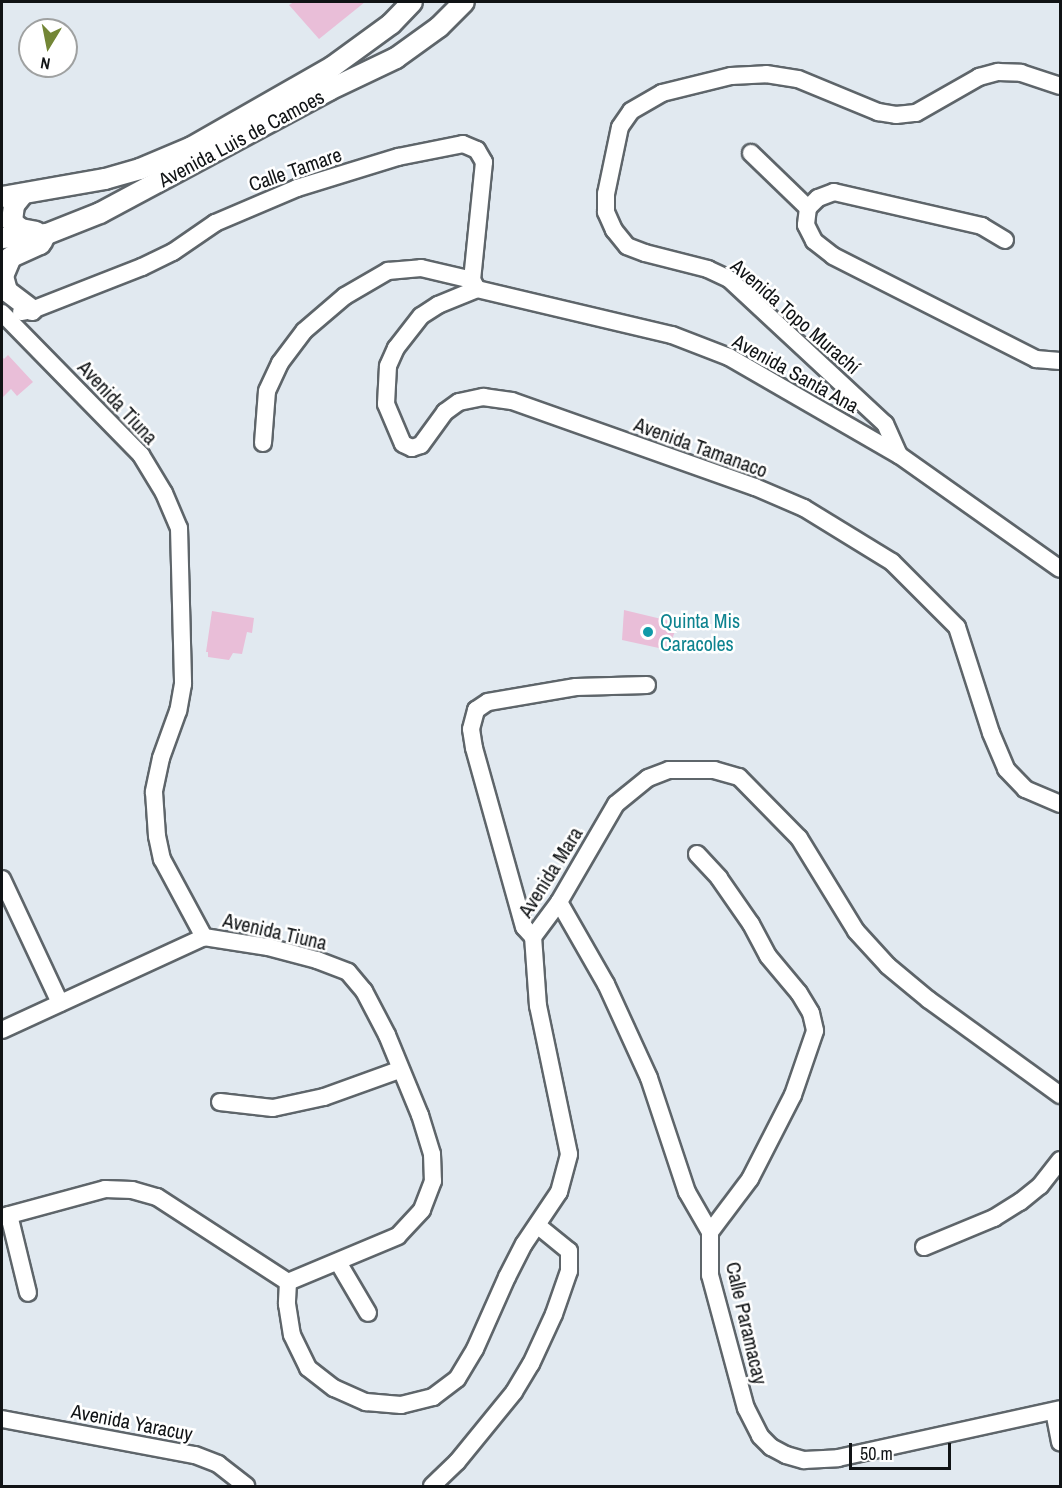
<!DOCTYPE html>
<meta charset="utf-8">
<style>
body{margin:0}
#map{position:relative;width:1062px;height:1488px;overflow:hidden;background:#e1e9f0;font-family:"Archivo Narrow",sans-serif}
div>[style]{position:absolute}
.building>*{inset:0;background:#e9bed8}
.roads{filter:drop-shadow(2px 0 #5e656a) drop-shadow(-2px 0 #5e656a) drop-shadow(0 2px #5e656a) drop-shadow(0 -2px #5e656a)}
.minor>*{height:16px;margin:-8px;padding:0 8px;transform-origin:8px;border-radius:8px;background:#fff}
.tertiary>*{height:20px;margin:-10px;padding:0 10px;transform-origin:10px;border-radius:10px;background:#fff}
.dots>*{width:16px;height:16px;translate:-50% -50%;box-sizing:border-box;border:3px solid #fff;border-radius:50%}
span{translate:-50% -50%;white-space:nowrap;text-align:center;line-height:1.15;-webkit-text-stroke:5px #fff;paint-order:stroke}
.street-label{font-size:20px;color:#101315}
.culture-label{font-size:20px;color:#0d838f}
.left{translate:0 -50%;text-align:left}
.frame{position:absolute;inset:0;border:3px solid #101315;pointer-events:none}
.north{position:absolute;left:18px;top:18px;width:60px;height:60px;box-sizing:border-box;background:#fff;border:2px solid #9fa1a1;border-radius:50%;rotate:190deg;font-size:16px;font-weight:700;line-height:24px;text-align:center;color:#101315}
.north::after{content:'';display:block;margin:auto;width:21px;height:27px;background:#738636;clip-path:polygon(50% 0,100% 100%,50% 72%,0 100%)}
.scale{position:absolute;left:849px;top:1443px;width:102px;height:27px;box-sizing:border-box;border:3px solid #101315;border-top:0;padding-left:8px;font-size:18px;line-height:21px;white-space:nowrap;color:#101315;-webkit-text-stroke:4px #fff;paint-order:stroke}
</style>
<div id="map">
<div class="building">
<div style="clip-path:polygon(294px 2px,365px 2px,319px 39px,289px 5px)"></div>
<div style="clip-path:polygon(8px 355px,33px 382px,17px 396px,11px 389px,2px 398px,2px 356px,4px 359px)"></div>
<div style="clip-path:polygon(624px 610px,678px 623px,668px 650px,622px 640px)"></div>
<div style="clip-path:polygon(212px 611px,254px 618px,252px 633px,247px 632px,242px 654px,233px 653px,229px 660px,208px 657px,208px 652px,206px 652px)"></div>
</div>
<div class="roads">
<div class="minor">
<div style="left:751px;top:153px;width:79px;rotate:44deg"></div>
<div style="left:1005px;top:240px;width:27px;rotate:-149deg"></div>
<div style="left:982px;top:226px;width:152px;rotate:-167.1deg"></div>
<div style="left:834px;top:192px;width:17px;rotate:159deg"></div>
<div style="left:818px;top:198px;width:14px;rotate:135deg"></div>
<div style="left:808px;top:208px;width:17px;rotate:97deg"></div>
<div style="left:806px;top:225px;width:18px;rotate:63deg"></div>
<div style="left:814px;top:241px;width:24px;rotate:38deg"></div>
<div style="left:833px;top:256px;width:228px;rotate:26.9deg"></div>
<div style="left:1036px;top:359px;width:24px;rotate:5deg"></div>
<div style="left:477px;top:289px;width:42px;rotate:157.7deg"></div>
<div style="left:438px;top:305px;width:20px;rotate:147deg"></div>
<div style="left:421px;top:316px;width:41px;rotate:128deg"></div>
<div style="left:396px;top:348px;width:20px;rotate:114deg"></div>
<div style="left:388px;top:366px;width:38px;rotate:93deg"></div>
<div style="left:386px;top:404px;width:43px;rotate:67deg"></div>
<div style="left:403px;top:444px;width:10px;rotate:24deg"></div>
<div style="left:412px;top:448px;width:9px;rotate:-18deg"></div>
<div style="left:421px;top:445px;width:41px;rotate:-54deg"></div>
<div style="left:445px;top:412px;width:17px;rotate:-36deg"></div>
<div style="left:459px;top:402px;width:25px;rotate:-12deg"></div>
<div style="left:483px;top:397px;width:29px;rotate:8deg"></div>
<div style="left:512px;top:401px;width:258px;rotate:19.5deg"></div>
<div style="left:755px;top:487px;width:53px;rotate:23.2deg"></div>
<div style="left:804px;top:508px;width:103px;rotate:31.5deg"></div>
<div style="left:892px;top:562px;width:92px;rotate:45deg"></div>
<div style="left:957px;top:627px;width:111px;rotate:72.2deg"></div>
<div style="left:991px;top:733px;width:39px;rotate:67deg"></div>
<div style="left:1006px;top:769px;width:28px;rotate:46deg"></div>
<div style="left:1025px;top:789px;width:38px;rotate:23deg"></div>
<div style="left:477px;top:289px;width:200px;rotate:13.3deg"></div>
<div style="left:672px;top:335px;width:61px;rotate:21.1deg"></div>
<div style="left:729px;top:357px;width:196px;rotate:30deg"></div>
<div style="left:899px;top:455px;width:197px;rotate:35.3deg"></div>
<div style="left:21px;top:312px;width:11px;rotate:-10deg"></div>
<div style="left:32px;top:310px;width:118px;rotate:-21.4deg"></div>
<div style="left:142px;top:267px;width:34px;rotate:-26deg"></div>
<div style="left:173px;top:252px;width:51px;rotate:-34.6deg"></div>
<div style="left:215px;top:223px;width:89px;rotate:-23.1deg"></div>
<div style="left:297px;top:188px;width:106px;rotate:-17.1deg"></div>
<div style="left:398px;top:157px;width:66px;rotate:-11.3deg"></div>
<div style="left:463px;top:144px;width:15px;rotate:23deg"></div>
<div style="left:477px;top:150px;width:14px;rotate:60deg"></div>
<div style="left:484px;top:162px;width:119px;rotate:95.8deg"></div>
<div style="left:472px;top:280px;width:10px;rotate:61deg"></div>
<div style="left:2px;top:313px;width:199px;rotate:45.6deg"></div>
<div style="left:141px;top:455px;width:44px;rotate:58.8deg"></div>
<div style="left:164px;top:493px;width:38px;rotate:67deg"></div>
<div style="left:179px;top:528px;width:156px;rotate:88.5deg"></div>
<div style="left:183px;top:684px;width:27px;rotate:100deg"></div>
<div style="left:178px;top:711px;width:50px;rotate:109.9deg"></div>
<div style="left:161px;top:758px;width:35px;rotate:102deg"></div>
<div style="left:154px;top:792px;width:44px;rotate:86.1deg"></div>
<div style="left:157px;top:836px;width:24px;rotate:78deg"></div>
<div style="left:162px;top:859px;width:89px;rotate:61.7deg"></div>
<div style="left:204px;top:937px;width:65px;rotate:8.9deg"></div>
<div style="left:268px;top:947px;width:51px;rotate:14.9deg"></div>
<div style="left:317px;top:960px;width:33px;rotate:21deg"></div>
<div style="left:348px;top:972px;width:25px;rotate:50deg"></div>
<div style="left:364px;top:991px;width:50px;rotate:62.4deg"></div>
<div style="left:387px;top:1035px;width:87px;rotate:67.6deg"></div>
<div style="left:420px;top:1115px;width:41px;rotate:72.9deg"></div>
<div style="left:432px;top:1154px;width:27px;rotate:88deg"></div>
<div style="left:433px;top:1181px;width:31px;rotate:111deg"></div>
<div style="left:422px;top:1210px;width:35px;rotate:133deg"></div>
<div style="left:398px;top:1236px;width:119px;rotate:157.3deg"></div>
<div style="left:263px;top:443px;width:52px;rotate:-85.6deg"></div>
<div style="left:267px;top:391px;width:31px;rotate:-65deg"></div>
<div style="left:280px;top:363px;width:40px;rotate:-53deg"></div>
<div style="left:304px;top:331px;width:54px;rotate:-40.5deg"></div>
<div style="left:345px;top:296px;width:50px;rotate:-30.2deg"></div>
<div style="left:388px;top:271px;width:33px;rotate:-5deg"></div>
<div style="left:421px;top:268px;width:52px;rotate:13.2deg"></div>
<div style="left:899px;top:455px;width:34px;rotate:-114deg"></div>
<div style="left:885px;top:424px;width:213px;rotate:-137.1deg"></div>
<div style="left:729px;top:279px;width:23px;rotate:-155deg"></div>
<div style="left:708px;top:269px;width:65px;rotate:-165.7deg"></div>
<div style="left:645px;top:253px;width:19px;rotate:-159deg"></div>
<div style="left:627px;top:246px;width:21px;rotate:-129deg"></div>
<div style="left:614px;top:230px;width:20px;rotate:-114deg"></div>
<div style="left:606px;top:212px;width:18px;rotate:-90deg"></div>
<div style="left:606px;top:194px;width:68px;rotate:-78.2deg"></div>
<div style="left:620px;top:127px;width:19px;rotate:-55deg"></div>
<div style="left:631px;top:111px;width:36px;rotate:-30deg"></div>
<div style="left:662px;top:93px;width:71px;rotate:-13.8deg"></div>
<div style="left:731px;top:76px;width:35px;rotate:-3deg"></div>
<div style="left:766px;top:74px;width:32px;rotate:9deg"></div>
<div style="left:798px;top:79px;width:87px;rotate:22.4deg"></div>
<div style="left:878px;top:112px;width:18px;rotate:9deg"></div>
<div style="left:896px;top:115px;width:20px;rotate:-6deg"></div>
<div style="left:916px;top:113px;width:73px;rotate:-29.7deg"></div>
<div style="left:979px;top:77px;width:20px;rotate:-15deg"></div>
<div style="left:998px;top:72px;width:23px;rotate:2deg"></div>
<div style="left:1021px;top:73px;width:41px;rotate:18.4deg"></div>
<div style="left:697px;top:854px;width:33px;rotate:47deg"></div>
<div style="left:719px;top:878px;width:56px;rotate:55.2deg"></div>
<div style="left:751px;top:924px;width:36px;rotate:62deg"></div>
<div style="left:768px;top:956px;width:48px;rotate:50deg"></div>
<div style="left:799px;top:993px;width:23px;rotate:59deg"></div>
<div style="left:811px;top:1013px;width:18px;rotate:77deg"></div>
<div style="left:815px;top:1031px;width:68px;rotate:109deg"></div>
<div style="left:793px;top:1095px;width:94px;rotate:117.1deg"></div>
<div style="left:750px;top:1179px;width:66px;rotate:127deg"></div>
<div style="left:2px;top:879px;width:137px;rotate:64.9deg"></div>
<div style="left:559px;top:902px;width:95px;rotate:60.2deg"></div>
<div style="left:606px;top:984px;width:103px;rotate:65.4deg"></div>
<div style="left:649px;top:1078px;width:120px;rotate:71.6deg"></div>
<div style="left:687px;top:1192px;width:46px;rotate:60.1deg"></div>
<div style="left:710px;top:1232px;width:43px;rotate:90deg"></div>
<div style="left:710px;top:1275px;width:138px;rotate:74.9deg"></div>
<div style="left:746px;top:1408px;width:31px;rotate:63deg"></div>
<div style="left:760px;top:1436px;width:16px;rotate:45deg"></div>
<div style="left:771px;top:1447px;width:17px;rotate:28deg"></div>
<div style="left:786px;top:1455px;width:19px;rotate:16deg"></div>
<div style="left:804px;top:1460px;width:34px;rotate:-3deg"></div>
<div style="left:838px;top:1458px;width:227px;rotate:-12.4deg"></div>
<div style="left:533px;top:937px;width:13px;rotate:-132deg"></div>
<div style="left:524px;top:927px;width:186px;rotate:-105.6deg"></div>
<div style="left:474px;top:748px;width:19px;rotate:-99deg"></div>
<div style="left:471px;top:729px;width:20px;rotate:-75deg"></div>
<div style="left:476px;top:710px;width:14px;rotate:-34deg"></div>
<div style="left:488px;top:702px;width:89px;rotate:-9.7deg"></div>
<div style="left:576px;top:687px;width:71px;rotate:-1.6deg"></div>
<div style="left:2px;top:1030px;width:222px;rotate:-24.7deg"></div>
<div style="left:220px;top:1102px;width:53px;rotate:6.5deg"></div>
<div style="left:273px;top:1108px;width:52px;rotate:-12.2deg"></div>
<div style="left:324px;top:1097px;width:80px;rotate:-19.8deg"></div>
<div style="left:9px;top:1215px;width:80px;rotate:76.3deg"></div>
<div style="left:2px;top:1217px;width:107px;rotate:-15.2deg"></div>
<div style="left:105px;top:1189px;width:27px;rotate:2deg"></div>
<div style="left:132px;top:1190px;width:26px;rotate:16deg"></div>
<div style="left:157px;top:1197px;width:156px;rotate:33deg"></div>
<div style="left:924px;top:1247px;width:76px;rotate:-22.5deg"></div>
<div style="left:994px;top:1218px;width:31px;rotate:-32deg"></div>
<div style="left:1020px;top:1202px;width:26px;rotate:-39deg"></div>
<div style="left:1040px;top:1186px;width:33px;rotate:-52deg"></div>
<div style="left:338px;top:1262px;width:59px;rotate:59.5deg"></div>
<div style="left:288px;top:1282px;width:22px;rotate:93deg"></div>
<div style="left:287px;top:1304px;width:31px;rotate:81deg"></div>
<div style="left:292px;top:1335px;width:37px;rotate:64deg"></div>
<div style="left:308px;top:1368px;width:33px;rotate:38deg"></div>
<div style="left:334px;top:1388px;width:35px;rotate:24deg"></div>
<div style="left:366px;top:1402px;width:35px;rotate:5deg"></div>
<div style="left:401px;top:1405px;width:33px;rotate:-14deg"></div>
<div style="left:433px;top:1397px;width:30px;rotate:-37deg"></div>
<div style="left:457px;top:1379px;width:35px;rotate:-59deg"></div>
<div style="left:475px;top:1349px;width:79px;rotate:-66deg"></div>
<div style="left:507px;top:1277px;width:37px;rotate:-63deg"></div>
<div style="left:524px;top:1244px;width:63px;rotate:-56.1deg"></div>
<div style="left:559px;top:1192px;width:39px;rotate:-75deg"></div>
<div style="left:569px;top:1154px;width:151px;rotate:-101.8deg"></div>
<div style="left:538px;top:1006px;width:69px;rotate:-94.1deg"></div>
<div style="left:533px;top:937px;width:44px;rotate:-53.4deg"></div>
<div style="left:559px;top:902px;width:113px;rotate:-59.8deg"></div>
<div style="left:616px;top:804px;width:41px;rotate:-39.1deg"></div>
<div style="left:648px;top:778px;width:22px;rotate:-21deg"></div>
<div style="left:669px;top:770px;width:45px"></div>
<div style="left:714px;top:770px;width:26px;rotate:16deg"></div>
<div style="left:739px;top:777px;width:86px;rotate:45.5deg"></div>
<div style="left:799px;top:838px;width:109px;rotate:58.5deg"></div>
<div style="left:856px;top:931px;width:47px;rotate:47.6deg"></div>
<div style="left:888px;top:966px;width:53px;rotate:39.7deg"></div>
<div style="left:929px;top:1000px;width:162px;rotate:35.9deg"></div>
<div style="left:1054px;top:1411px;width:32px;rotate:79deg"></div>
<div style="left:2px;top:1419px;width:196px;rotate:10.6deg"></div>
<div style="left:195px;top:1455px;width:25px;rotate:21deg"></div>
<div style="left:218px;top:1464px;width:36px;rotate:38deg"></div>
<div style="left:432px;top:1486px;width:35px;rotate:-44deg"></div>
<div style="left:457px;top:1462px;width:90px;rotate:-50.8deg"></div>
<div style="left:514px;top:1392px;width:33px;rotate:-59deg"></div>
<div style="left:531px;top:1364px;width:55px;rotate:-65.3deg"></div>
<div style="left:554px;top:1314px;width:46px;rotate:-70.8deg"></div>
<div style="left:569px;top:1271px;width:20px;rotate:-90deg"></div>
<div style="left:569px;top:1251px;width:41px;rotate:-140.9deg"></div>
</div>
<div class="tertiary">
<div style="left:23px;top:194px;width:14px;rotate:129deg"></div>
<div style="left:14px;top:205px;width:17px;rotate:97deg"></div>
<div style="left:12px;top:222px;width:11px;rotate:38deg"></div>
<div style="left:21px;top:229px;width:15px;rotate:11deg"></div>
<div style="left:2px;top:197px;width:105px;rotate:-9.9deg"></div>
<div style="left:105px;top:179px;width:36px;rotate:-16deg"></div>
<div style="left:140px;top:169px;width:56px;rotate:-22.9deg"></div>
<div style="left:192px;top:147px;width:161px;rotate:-29.7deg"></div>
<div style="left:332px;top:67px;width:73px;rotate:-36.1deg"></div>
<div style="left:391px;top:24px;width:30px;rotate:-46deg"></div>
<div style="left:2px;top:238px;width:45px;rotate:-5.1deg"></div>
<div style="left:47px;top:234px;width:57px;rotate:-21.6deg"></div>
<div style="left:100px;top:213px;width:260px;rotate:-28.2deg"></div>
<div style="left:329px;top:90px;width:74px;rotate:-25.5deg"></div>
<div style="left:396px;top:58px;width:53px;rotate:-35.8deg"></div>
<div style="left:439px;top:27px;width:35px;rotate:-45deg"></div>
<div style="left:32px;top:310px;width:31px;rotate:-143deg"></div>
<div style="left:7px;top:291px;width:16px;rotate:-105deg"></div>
<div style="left:3px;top:276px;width:21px;rotate:-67deg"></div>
<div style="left:11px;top:257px;width:32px;rotate:-24deg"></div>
<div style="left:40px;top:244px;width:5px;rotate:-53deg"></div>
</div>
</div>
<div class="dots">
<div style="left:648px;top:632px;background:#0f9aa8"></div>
</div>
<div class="street-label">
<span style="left:241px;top:138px;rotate:-28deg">Avenida Luis de Camoes</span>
<span style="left:295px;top:169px;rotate:-19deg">Calle Tamare</span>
<span style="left:796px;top:316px;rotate:41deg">Avenida Topo Murachí</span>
<span style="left:796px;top:373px;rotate:29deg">Avenida Santa Ana</span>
<span style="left:118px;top:402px;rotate:47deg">Avenida Tiuna</span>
<span style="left:701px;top:447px;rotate:20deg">Avenida Tamanaco</span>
<span style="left:550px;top:872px;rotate:-58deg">Avenida Mara</span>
<span style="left:275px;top:931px;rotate:13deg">Avenida Tiuna</span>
<span style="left:747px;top:1323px;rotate:77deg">Calle Paramacay</span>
<span style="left:132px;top:1422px;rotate:11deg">Avenida Yaracuy</span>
</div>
<div class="culture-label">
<span class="left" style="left:660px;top:632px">Quinta Mis<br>Caracoles</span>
</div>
<div class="frame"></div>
<div class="north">N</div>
<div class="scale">50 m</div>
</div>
